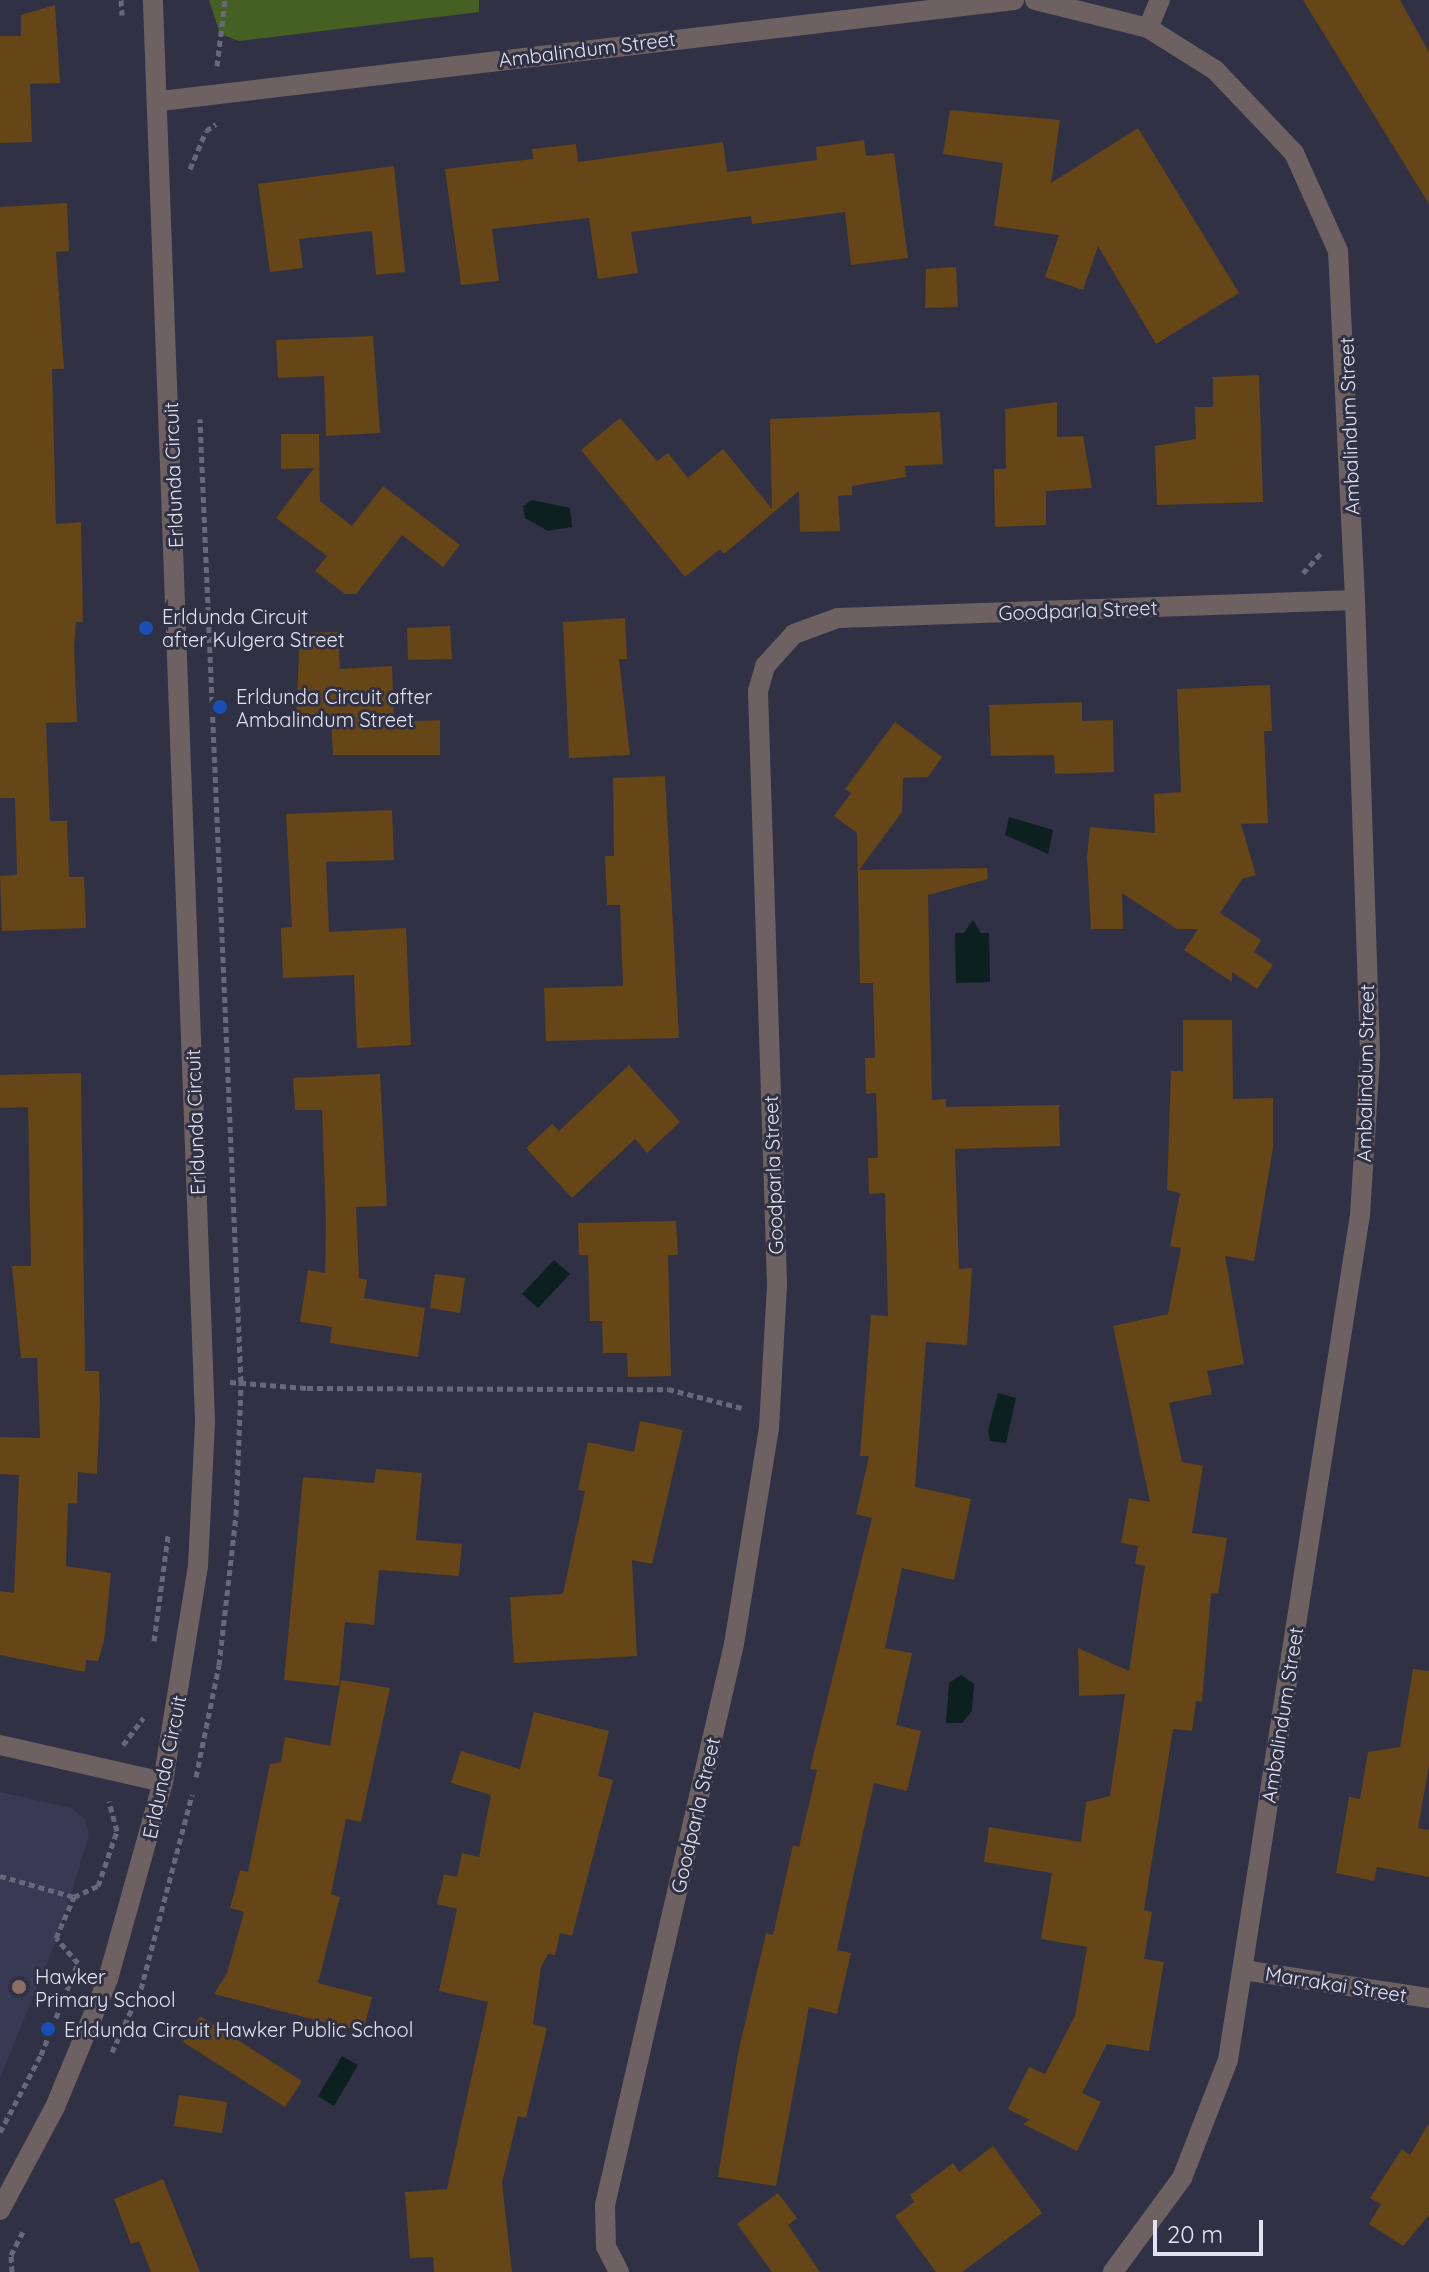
<!DOCTYPE html>
<style>
body{margin:0}
#map{position:relative;width:1429px;height:2272px;overflow:hidden;background:#303144;font-family:Quicksand,sans-serif}
div>[style]{position:absolute}
.built>*{inset:0;background:#383952}
.green>*{inset:0;background:#465f23}
.water>*{inset:0;background:#0c2020}
.building>*{inset:0;background:#664516}
.path>*{height:5px;margin-top:-2.5px;transform-origin:0;background:repeating-linear-gradient(90deg,#676879 0 6px,transparent 0 10px)}
.minor>*{height:20px;margin:-10px;padding:0 10px;transform-origin:10px;border-radius:10px;background:#6d6162}
.dots>*{width:22px;height:22px;translate:-50% -50%;box-sizing:border-box;border:4px solid #303144;border-radius:50%}
span{translate:-50% -50%;white-space:nowrap;text-align:center;line-height:1.15;-webkit-text-stroke:6px #303144;paint-order:stroke}
.street-label{font-size:20px;color:#e2e3f0}
.poi-label{font-size:20px;color:#e2e3f0}
.left{translate:0 -50%;text-align:left}
.scale{position:absolute;left:1153px;top:2220px;width:110px;height:36px;box-sizing:border-box;border:4px solid #e2e3f0;border-top:0;padding-left:10px;font-size:24px;line-height:28px;white-space:nowrap;color:#e2e3f0;-webkit-text-stroke:6px #303144;paint-order:stroke}
</style>
<div id="map">
<div class="built">
<div style="clip-path:polygon(0 1792px,71px 1808px,85px 1819px,89px 1835px,59px 1934px,0 2078px)"></div>
</div>
<div class="green">
<div style="clip-path:polygon(209px 0,479px 0,479px 12px,239px 41px,220px 34px)"></div>
</div>
<div class="water">
<div style="clip-path:polygon(532px 500px,570px 508px,572px 527px,548px 531px,525px 518px,523px 506px)"></div>
<div style="clip-path:polygon(1009px 817px,1053px 830px,1048px 854px,1005px 835px)"></div>
<div style="clip-path:polygon(973px 920px,981px 933px,989px 933px,990px 982px,956px 983px,955px 933px,964px 933px)"></div>
<div style="clip-path:polygon(554px 1260px,570px 1274px,538px 1308px,522px 1294px)"></div>
<div style="clip-path:polygon(998px 1393px,1016px 1398px,1006px 1443px,990px 1441px,988px 1431px)"></div>
<div style="clip-path:polygon(961px 1675px,974px 1684px,972px 1711px,962px 1723px,946px 1723px,949px 1683px)"></div>
<div style="clip-path:polygon(342px 2056px,358px 2065px,334px 2106px,318px 2096px)"></div>
</div>
<div class="building">
<div style="clip-path:polygon(1303px 0,1400px 0,1429px 52px,1429px 204px)"></div>
<div style="clip-path:polygon(55px 5px,60px 83px,30px 84px,32px 142px,0 143px,0 36px,21px 36px,21px 15px)"></div>
<div style="clip-path:polygon(950px 110px,1060px 120px,1051px 183px,1138px 128px,1239px 293px,1156px 344px,1098px 246px,1083px 290px,1045px 277px,1059px 235px,994px 226px,1003px 163px,943px 154px)"></div>
<div style="clip-path:polygon(864px 140px,866px 156px,894px 153px,908px 258px,851px 265px,845px 212px,752px 224px,751px 216px,631px 232px,638px 273px,598px 279px,589px 218px,492px 229px,499px 281px,461px 285px,445px 169px,533px 159px,532px 149px,576px 144px,578px 162px,723px 142px,727px 172px,817px 160px,816px 147px)"></div>
<div style="clip-path:polygon(394px 166px,405px 272px,376px 275px,372px 231px,299px 239px,303px 268px,270px 272px,258px 184px)"></div>
<div style="clip-path:polygon(67px 203px,69px 251px,56px 252px,64px 369px,52px 369px,56px 524px,81px 522px,83px 622px,76px 622px,74px 646px,77px 722px,46px 723px,50px 821px,67px 821px,69px 877px,84px 877px,86px 928px,2px 931px,0 876px,17px 875px,15px 798px,0 798px,0 207px)"></div>
<div style="clip-path:polygon(956px 267px,958px 307px,925px 308px,926px 269px)"></div>
<div style="clip-path:polygon(373px 336px,380px 433px,326px 436px,324px 376px,278px 378px,276px 340px)"></div>
<div style="clip-path:polygon(1259px 375px,1263px 502px,1157px 505px,1155px 446px,1196px 439px,1195px 407px,1213px 407px,1213px 377px)"></div>
<div style="clip-path:polygon(1057px 402px,1057px 437px,1083px 436px,1092px 488px,1046px 491px,1046px 525px,995px 527px,994px 469px,1006px 469px,1005px 409px)"></div>
<div style="clip-path:polygon(940px 412px,943px 464px,905px 466px,906px 477px,852px 486px,852px 495px,838px 496px,840px 531px,800px 532px,799px 491px,724px 554px,720px 549px,685px 577px,581px 450px,620px 418px,657px 461px,668px 453px,688px 478px,723px 449px,772px 509px,770px 419px)"></div>
<div style="clip-path:polygon(281px 434px,319px 434px,320px 501px,352px 526px,383px 486px,460px 545px,443px 567px,402px 535px,356px 594px,345px 594px,315px 571px,327px 556px,276px 518px,314px 468px,281px 469px)"></div>
<div style="clip-path:polygon(625px 618px,627px 659px,619px 659px,630px 755px,569px 758px,563px 622px)"></div>
<div style="clip-path:polygon(450px 626px,452px 659px,408px 660px,407px 628px)"></div>
<div style="clip-path:polygon(338px 632px,340px 669px,392px 666px,394px 722px,440px 720px,440px 755px,333px 755px,331px 717px,296px 718px,300px 633px)"></div>
<div style="clip-path:polygon(1270px 685px,1272px 731px,1264px 731px,1268px 823px,1241px 824px,1256px 875px,1242px 879px,1220px 913px,1261px 940px,1254px 952px,1273px 965px,1257px 989px,1232px 972px,1232px 982px,1184px 950px,1198px 929px,1177px 929px,1122px 893px,1123px 929px,1091px 929px,1087px 857px,1090px 827px,1155px 833px,1154px 794px,1181px 792px,1177px 689px)"></div>
<div style="clip-path:polygon(1082px 702px,1082px 721px,1113px 720px,1114px 772px,1055px 774px,1054px 755px,991px 756px,989px 705px)"></div>
<div style="clip-path:polygon(895px 722px,942px 757px,928px 777px,903px 778px,902px 812px,859px 870px,987px 868px,988px 879px,928px 895px,932px 1100px,946px 1099px,946px 1107px,1059px 1105px,1060px 1146px,955px 1149px,959px 1269px,972px 1268px,967px 1345px,926px 1342px,915px 1487px,971px 1499px,954px 1580px,902px 1568px,885px 1648px,912px 1653px,896px 1725px,921px 1731px,907px 1791px,874px 1783px,837px 1950px,851px 1953px,837px 2014px,809px 2007px,776px 2186px,718px 2177px,738px 2053px,766px 1933px,773px 1935px,793px 1845px,799px 1847px,817px 1770px,810px 1769px,872px 1518px,856px 1514px,869px 1456px,860px 1456px,871px 1315px,888px 1316px,885px 1193px,869px 1194px,868px 1158px,878px 1158px,876px 1093px,866px 1094px,865px 1058px,875px 1058px,873px 983px,860px 983px,857px 833px,834px 816px,851px 793px,845px 789px)"></div>
<div style="clip-path:polygon(665px 776px,679px 1038px,546px 1041px,544px 988px,623px 986px,620px 905px,607px 905px,605px 856px,614px 856px,613px 778px)"></div>
<div style="clip-path:polygon(392px 810px,394px 860px,326px 862px,329px 932px,406px 928px,411px 1045px,357px 1048px,354px 975px,283px 978px,281px 928px,292px 927px,286px 814px)"></div>
<div style="clip-path:polygon(1183px 1020px,1232px 1020px,1233px 1099px,1273px 1098px,1273px 1148px,1254px 1261px,1225px 1256px,1244px 1364px,1207px 1371px,1212px 1394px,1169px 1403px,1182px 1462px,1203px 1466px,1192px 1533px,1227px 1538px,1218px 1594px,1211px 1593px,1202px 1702px,1196px 1701px,1192px 1731px,1173px 1729px,1144px 1910px,1152px 1912px,1144px 1959px,1164px 1962px,1149px 2051px,1107px 2044px,1082px 2093px,1101px 2102px,1077px 2151px,1023px 2124px,1030px 2120px,1008px 2109px,1029px 2067px,1045px 2074px,1075px 2016px,1087px 1947px,1041px 1939px,1052px 1873px,984px 1862px,989px 1827px,1081px 1842px,1086px 1802px,1110px 1796px,1125px 1694px,1079px 1696px,1078px 1648px,1129px 1671px,1145px 1566px,1135px 1564px,1138px 1546px,1121px 1543px,1129px 1498px,1150px 1502px,1113px 1326px,1168px 1314px,1181px 1248px,1170px 1246px,1180px 1193px,1167px 1190px,1171px 1071px,1183px 1071px)"></div>
<div style="clip-path:polygon(629px 1065px,680px 1122px,647px 1153px,635px 1139px,572px 1198px,526px 1148px,552px 1124px,559px 1131px)"></div>
<div style="clip-path:polygon(81px 1073px,85px 1371px,99px 1371px,100px 1404px,97px 1474px,78px 1472px,77px 1504px,68px 1503px,66px 1566px,111px 1573px,104px 1641px,98px 1661px,86px 1660px,85px 1672px,0 1655px,0 1591px,14px 1593px,19px 1475px,0 1474px,0 1437px,40px 1438px,37px 1358px,21px 1358px,12px 1266px,31px 1266px,28px 1107px,0 1108px,0 1075px)"></div>
<div style="clip-path:polygon(380px 1074px,387px 1206px,356px 1207px,359px 1278px,367px 1280px,364px 1298px,425px 1308px,418px 1357px,330px 1343px,332px 1327px,300px 1322px,308px 1270px,325px 1273px,326px 1224px,322px 1110px,295px 1110px,293px 1078px)"></div>
<div style="clip-path:polygon(676px 1221px,678px 1255px,668px 1255px,671px 1376px,628px 1377px,627px 1353px,603px 1353px,602px 1321px,590px 1321px,588px 1255px,579px 1255px,578px 1223px)"></div>
<div style="clip-path:polygon(435px 1274px,465px 1278px,460px 1313px,430px 1308px)"></div>
<div style="clip-path:polygon(640px 1421px,683px 1430px,652px 1564px,632px 1560px,637px 1656px,514px 1663px,510px 1597px,563px 1594px,585px 1491px,578px 1490px,588px 1442px,634px 1452px)"></div>
<div style="clip-path:polygon(376px 1469px,422px 1473px,416px 1540px,462px 1544px,459px 1576px,379px 1570px,374px 1625px,345px 1622px,339px 1686px,284px 1680px,303px 1477px,374px 1483px)"></div>
<div style="clip-path:polygon(1413px 1669px,1429px 1671px,1429px 1765px,1418px 1828px,1429px 1830px,1429px 1877px,1377px 1867px,1374px 1881px,1336px 1873px,1349px 1797px,1360px 1799px,1368px 1752px,1400px 1747px)"></div>
<div style="clip-path:polygon(341px 1680px,390px 1688px,361px 1822px,346px 1819px,331px 1894px,340px 1897px,318px 1983px,372px 1997px,363px 2032px,214px 1994px,227px 1973px,244px 1912px,230px 1908px,240px 1870px,248px 1872px,270px 1764px,281px 1762px,285px 1737px,330px 1746px)"></div>
<div style="clip-path:polygon(534px 1712px,609px 1731px,598px 1776px,613px 1780px,572px 1936px,560px 1933px,555px 1955px,548px 1954px,541px 1967px,533px 2024px,547px 2028px,526px 2118px,518px 2116px,502px 2183px,512px 2272px,434px 2272px,433px 2257px,410px 2258px,405px 2192px,447px 2189px,488px 2002px,439px 1991px,457px 1909px,437px 1904px,444px 1874px,457px 1877px,462px 1853px,479px 1857px,491px 1795px,451px 1783px,461px 1751px,520px 1769px)"></div>
<div style="clip-path:polygon(200px 2016px,302px 2081px,285px 2107px,183px 2042px)"></div>
<div style="clip-path:polygon(179px 2095px,227px 2102px,222px 2133px,174px 2126px)"></div>
<div style="clip-path:polygon(1429px 2123px,1429px 2215px,1403px 2246px,1369px 2224px,1381px 2204px,1370px 2198px,1402px 2149px,1410px 2155px)"></div>
<div style="clip-path:polygon(993px 2146px,1042px 2213px,962px 2272px,936px 2272px,895px 2216px,914px 2202px,910px 2195px,953px 2163px,959px 2172px)"></div>
<div style="clip-path:polygon(163px 2179px,200px 2272px,151px 2272px,139px 2241px,131px 2244px,114px 2199px)"></div>
<div style="clip-path:polygon(778px 2193px,797px 2218px,788px 2225px,820px 2272px,772px 2272px,737px 2224px)"></div>
</div>
<div class="path">
<div style="left:121px;top:0;width:15px;rotate:86deg"></div>
<div style="left:217px;top:66px;width:66px;rotate:-83.1deg"></div>
<div style="left:190px;top:169px;width:41px;rotate:-67.2deg"></div>
<div style="left:206px;top:131px;width:12px;rotate:-35deg"></div>
<div style="left:1303px;top:573px;width:28px;rotate:-48deg"></div>
<div style="left:230px;top:1382px;width:77px;rotate:4.5deg"></div>
<div style="left:307px;top:1388px;width:361px;rotate:0.2deg"></div>
<div style="left:668px;top:1389px;width:76px;rotate:14.4deg"></div>
<div style="left:154px;top:1641px;width:106px;rotate:-82.4deg"></div>
<div style="left:123px;top:1745px;width:34px;rotate:-53deg"></div>
<div style="left:196px;top:1777px;width:114px;rotate:-78.4deg"></div>
<div style="left:219px;top:1665px;width:151px;rotate:-83.5deg"></div>
<div style="left:236px;top:1515px;width:133px;rotate:-87.8deg"></div>
<div style="left:241px;top:1382px;width:964px;rotate:-92.44deg"></div>
<div style="left:0;top:1876px;width:77px;rotate:15.8deg"></div>
<div style="left:74px;top:1897px;width:26px;rotate:-25deg"></div>
<div style="left:98px;top:1886px;width:58px;rotate:-70.9deg"></div>
<div style="left:117px;top:1831px;width:31px;rotate:-105deg"></div>
<div style="left:112px;top:2052px;width:69px;rotate:-65.3deg"></div>
<div style="left:141px;top:1989px;width:201px;rotate:-75.3deg"></div>
<div style="left:0;top:2132px;width:87px;rotate:-62deg"></div>
<div style="left:41px;top:2055px;width:99px;rotate:-68.1deg"></div>
<div style="left:78px;top:1963px;width:33px;rotate:-131deg"></div>
<div style="left:56px;top:1938px;width:45px;rotate:-66.3deg"></div>
<div style="left:12px;top:2272px;width:17px;rotate:-93deg"></div>
<div style="left:11px;top:2255px;width:29px;rotate:-63deg"></div>
</div>
<div class="minor">
<div style="left:1035px;top:0;width:116px;rotate:13.9deg"></div>
<div style="left:1148px;top:28px;width:79px;rotate:32.1deg"></div>
<div style="left:1215px;top:70px;width:115px;rotate:46.4deg"></div>
<div style="left:1294px;top:153px;width:107px;rotate:65.8deg"></div>
<div style="left:1338px;top:251px;width:349px;rotate:87.2deg"></div>
<div style="left:1355px;top:600px;width:456px;rotate:88.1deg"></div>
<div style="left:1370px;top:1056px;width:159px;rotate:93.6deg"></div>
<div style="left:1360px;top:1215px;width:855px;rotate:98.88deg"></div>
<div style="left:1228px;top:2060px;width:127px;rotate:111.3deg"></div>
<div style="left:1182px;top:2178px;width:117px;rotate:126.3deg"></div>
<div style="left:1148px;top:28px;width:30px;rotate:-67deg"></div>
<div style="left:161px;top:101px;width:859px;rotate:-6.75deg"></div>
<div style="left:0;top:1745px;width:167px;rotate:12.8deg"></div>
<div style="left:1243px;top:1970px;width:188px;rotate:8.6deg"></div>
<div style="left:0;top:2210px;width:117px;rotate:-61.9deg"></div>
<div style="left:55px;top:2107px;width:139px;rotate:-67.5deg"></div>
<div style="left:108px;top:1979px;width:205px;rotate:-74.4deg"></div>
<div style="left:163px;top:1782px;width:219px;rotate:-80.8deg"></div>
<div style="left:198px;top:1566px;width:145px;rotate:-87.2deg"></div>
<div style="left:205px;top:1421px;width:1422px;rotate:-92.1deg"></div>
<div style="left:619px;top:2272px;width:28px;rotate:-117deg"></div>
<div style="left:606px;top:2247px;width:42px;rotate:-91.4deg"></div>
<div style="left:605px;top:2205px;width:576px;rotate:-77.05deg"></div>
<div style="left:734px;top:1644px;width:219px;rotate:-80.8deg"></div>
<div style="left:769px;top:1428px;width:145px;rotate:-86.8deg"></div>
<div style="left:777px;top:1283px;width:592px;rotate:-91.84deg"></div>
<div style="left:758px;top:691px;width:26px;rotate:-74deg"></div>
<div style="left:765px;top:666px;width:43px;rotate:-47.8deg"></div>
<div style="left:794px;top:634px;width:47px;rotate:-20deg"></div>
<div style="left:838px;top:618px;width:517px;rotate:-1.99deg"></div>
</div>
<div class="dots">
<div style="left:146px;top:628px;background:#1a4fb4"></div>
<div style="left:220px;top:707px;background:#1a4fb4"></div>
<div style="left:19px;top:1987px;background:#8d6e63"></div>
<div style="left:48px;top:2029px;background:#1a4fb4"></div>
</div>
<div class="street-label">
<span style="left:587px;top:49px;rotate:-7deg">Ambalindum Street</span>
<span style="left:1349px;top:426px;rotate:-92deg">Ambalindum Street</span>
<span style="left:173px;top:475px;rotate:-92deg">Erldunda Circuit</span>
<span style="left:1078px;top:610px;rotate:-2deg">Goodparla Street</span>
<span style="left:1365px;top:1073px;rotate:-89deg">Ambalindum Street</span>
<span style="left:195px;top:1122px;rotate:-92deg">Erldunda Circuit</span>
<span style="left:773px;top:1175px;rotate:-92deg">Goodparla Street</span>
<span style="left:1282px;top:1715px;rotate:-81deg">Ambalindum Street</span>
<span style="left:164px;top:1767px;rotate:-78deg">Erldunda Circuit</span>
<span style="left:695px;top:1815px;rotate:-77deg">Goodparla Street</span>
<span style="left:1336px;top:1984px;rotate:9deg">Marrakai Street</span>
</div>
<div class="poi-label">
<span class="left" style="left:162px;top:628px">Erldunda Circuit<br>after Kulgera Street</span>
<span class="left" style="left:236px;top:708px">Erldunda Circuit after<br>Ambalindum Street</span>
<span class="left" style="left:35px;top:1988px">Hawker<br>Primary School</span>
<span class="left" style="left:64px;top:2029px">Erldunda Circuit Hawker Public School</span>
</div>
<div class="scale">20 m</div>
</div>
